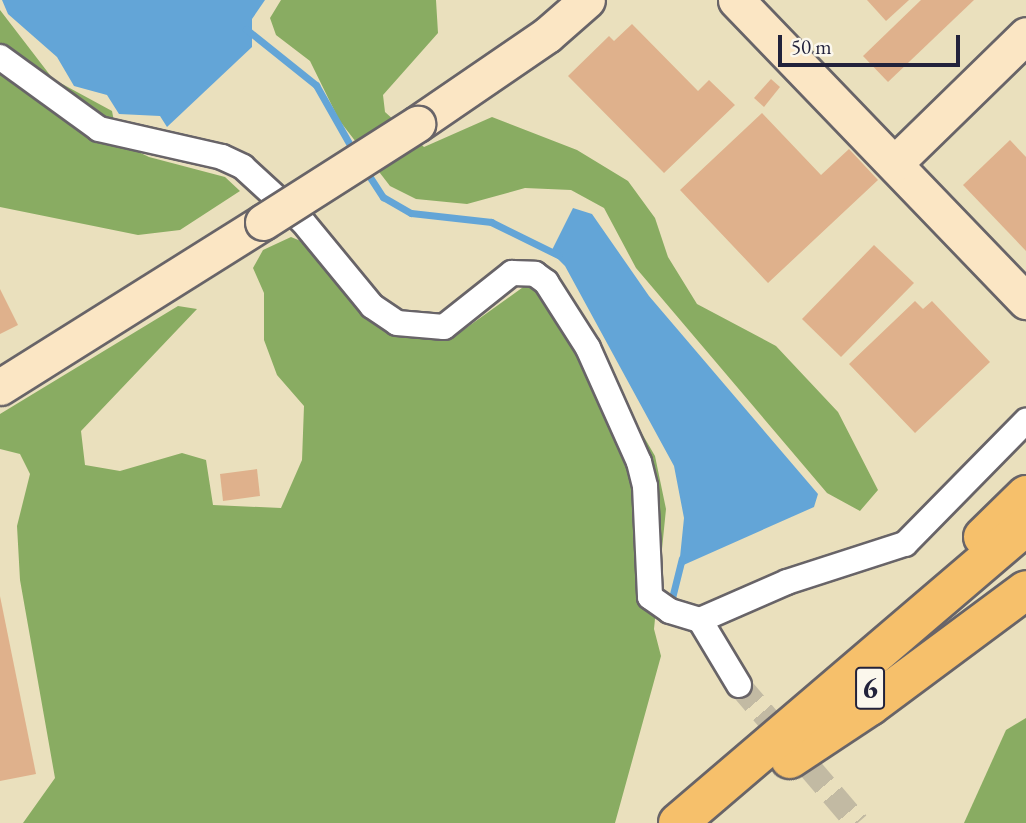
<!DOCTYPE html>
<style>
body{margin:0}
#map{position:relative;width:1026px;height:823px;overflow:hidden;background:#eae0bd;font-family:"EB Garamond",serif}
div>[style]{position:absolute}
.forest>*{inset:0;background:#89ac62}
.water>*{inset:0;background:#63a5d7}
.stream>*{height:7px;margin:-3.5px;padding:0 3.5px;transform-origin:3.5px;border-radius:3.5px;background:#63a5d7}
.building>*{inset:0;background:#dfb18c}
.street-tunnel>*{height:24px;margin-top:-12px;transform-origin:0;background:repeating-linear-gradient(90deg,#c2baa3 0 24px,transparent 0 36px)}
.roads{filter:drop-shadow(2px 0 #686468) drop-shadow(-2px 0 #686468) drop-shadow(0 2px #686468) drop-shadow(0 -2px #686468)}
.street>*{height:24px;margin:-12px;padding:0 12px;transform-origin:12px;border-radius:12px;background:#fff}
.secondary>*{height:35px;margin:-17.5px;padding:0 17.5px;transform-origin:17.5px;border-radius:17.5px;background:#fbe6c4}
.highway>*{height:38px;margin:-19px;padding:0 19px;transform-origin:19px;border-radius:19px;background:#f6c06b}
.bridges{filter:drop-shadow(2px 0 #686468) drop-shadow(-2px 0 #686468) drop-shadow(0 2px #686468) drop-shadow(0 -2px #686468)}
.secondary-bridge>*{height:35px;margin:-17.5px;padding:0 17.5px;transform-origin:17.5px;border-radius:17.5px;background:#fbe6c4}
span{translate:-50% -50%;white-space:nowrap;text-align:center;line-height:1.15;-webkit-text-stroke:6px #fbf7ec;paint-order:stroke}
.shield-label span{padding:2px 5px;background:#fbf7ec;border:2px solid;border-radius:5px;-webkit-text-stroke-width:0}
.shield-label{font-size:30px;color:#22223b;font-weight:700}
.scale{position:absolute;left:778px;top:35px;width:182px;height:32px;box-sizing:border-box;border:4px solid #22223b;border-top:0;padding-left:9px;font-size:21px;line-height:24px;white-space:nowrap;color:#22223b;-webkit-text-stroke:5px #fbf7ec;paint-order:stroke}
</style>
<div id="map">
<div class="forest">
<div style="clip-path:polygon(281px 0,436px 0,438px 33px,383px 95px,385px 112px,424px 147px,492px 117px,577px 150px,628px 181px,655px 218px,668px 257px,697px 304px,776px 346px,838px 412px,878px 490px,860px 511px,827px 493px,636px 268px,604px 208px,571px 190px,525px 188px,467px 204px,416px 199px,390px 186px,339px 120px,310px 61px,276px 35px,270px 18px)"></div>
<div style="clip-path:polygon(0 10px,53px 79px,112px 111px,118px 142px,149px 157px,225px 177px,240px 191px,180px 230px,138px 235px,0 207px)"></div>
<div style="clip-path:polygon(291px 237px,313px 246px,374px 314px,409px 338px,455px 336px,526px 285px,556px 285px,655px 456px,666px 509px,654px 629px,661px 656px,615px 823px,23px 823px,55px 778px,20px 580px,17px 526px,30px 474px,20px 454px,0 449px,0 414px,178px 306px,197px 309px,81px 431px,85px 465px,120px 471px,182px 453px,206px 460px,213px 505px,281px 508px,302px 460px,304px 406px,277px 375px,264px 340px,264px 293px,253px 268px,263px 250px)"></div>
<div style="clip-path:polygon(1026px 718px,1026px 823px,964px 823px,1006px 730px)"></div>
</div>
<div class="water">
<div style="clip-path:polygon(2px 0,265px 0,252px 19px,252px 47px,167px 127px,160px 116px,119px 114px,107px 95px,74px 86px,57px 57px,8px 14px)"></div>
<div style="clip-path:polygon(573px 208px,592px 214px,649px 296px,818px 494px,814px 507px,679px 567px,684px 518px,674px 466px,565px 266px,551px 252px)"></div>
</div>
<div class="stream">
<div style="left:246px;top:29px;width:90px;rotate:38.7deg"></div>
<div style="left:316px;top:85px;width:77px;rotate:60.4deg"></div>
<div style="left:364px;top:168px;width:35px;rotate:57deg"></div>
<div style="left:383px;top:197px;width:32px;rotate:30deg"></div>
<div style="left:411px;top:213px;width:81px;rotate:6.4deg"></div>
<div style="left:491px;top:222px;width:75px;rotate:26.2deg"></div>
<div style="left:671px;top:602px;width:45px;rotate:-76deg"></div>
</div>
<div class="building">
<div style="clip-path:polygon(867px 0,909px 0,886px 21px)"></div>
<div style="clip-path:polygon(921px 0,974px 0,888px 82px,863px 56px)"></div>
<div style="clip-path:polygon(632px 24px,698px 91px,709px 80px,735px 105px,664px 173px,568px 76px,609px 36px,614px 41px)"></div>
<div style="clip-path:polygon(771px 79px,780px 87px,764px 107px,754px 98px)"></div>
<div style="clip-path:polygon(762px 113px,821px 175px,849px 149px,878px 180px,768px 283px,680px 190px)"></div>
<div style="clip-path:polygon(1010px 140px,1026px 157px,1026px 251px,963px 185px)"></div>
<div style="clip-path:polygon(874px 245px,914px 283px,841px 357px,802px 319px)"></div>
<div style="clip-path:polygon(0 289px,18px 325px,0 334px)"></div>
<div style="clip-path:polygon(915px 301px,923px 309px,932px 301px,990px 362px,915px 433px,849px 364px)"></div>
<div style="clip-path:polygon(257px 469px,260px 496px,223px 501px,220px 474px)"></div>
<div style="clip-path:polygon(0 596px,36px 774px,0 781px)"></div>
</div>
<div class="street-tunnel">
<div style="left:739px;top:685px;width:182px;rotate:49.5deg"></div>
</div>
<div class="roads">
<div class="street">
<div style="left:0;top:57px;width:122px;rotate:36deg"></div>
<div style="left:99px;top:129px;width:126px;rotate:12.8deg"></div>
<div style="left:222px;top:157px;width:23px;rotate:25deg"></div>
<div style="left:243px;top:167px;width:81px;rotate:42.5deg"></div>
<div style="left:303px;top:222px;width:109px;rotate:50.6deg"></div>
<div style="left:372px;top:306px;width:30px;rotate:34deg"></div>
<div style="left:397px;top:323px;width:47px;rotate:4.9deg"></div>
<div style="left:444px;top:327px;width:87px;rotate:-38.5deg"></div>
<div style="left:512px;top:273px;width:23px;rotate:2deg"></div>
<div style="left:535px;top:274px;width:14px;rotate:36deg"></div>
<div style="left:546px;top:282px;width:78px;rotate:57.5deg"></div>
<div style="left:588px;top:348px;width:125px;rotate:65.9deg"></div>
<div style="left:639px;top:462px;width:25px;rotate:76deg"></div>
<div style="left:645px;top:486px;width:111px;rotate:87.4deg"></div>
<div style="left:650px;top:597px;width:24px;rotate:35deg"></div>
<div style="left:670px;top:611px;width:31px;rotate:17deg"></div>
<div style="left:739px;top:685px;width:76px;rotate:-121deg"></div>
<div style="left:700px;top:620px;width:95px;rotate:-23.6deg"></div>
<div style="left:787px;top:582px;width:124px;rotate:-17.9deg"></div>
<div style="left:905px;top:544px;width:173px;rotate:-45.5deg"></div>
</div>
<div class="secondary">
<div style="left:736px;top:0;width:418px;rotate:46.1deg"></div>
<div style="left:417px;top:124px;width:158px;rotate:-34.4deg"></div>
<div style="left:547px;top:35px;width:53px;rotate:-41.2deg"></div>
<div style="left:895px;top:163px;width:183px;rotate:-44.3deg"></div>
<div style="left:0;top:387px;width:310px;rotate:-32.1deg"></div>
</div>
<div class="highway">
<div style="left:983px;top:537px;width:60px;rotate:-44.3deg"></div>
<div style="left:790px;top:759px;width:96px;rotate:-33.5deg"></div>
<div style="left:870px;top:706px;width:194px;rotate:-36.6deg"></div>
<div style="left:678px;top:823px;width:458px;rotate:-40.5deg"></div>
</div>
</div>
<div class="bridges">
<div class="secondary-bridge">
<div style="left:263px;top:222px;width:183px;rotate:-32.5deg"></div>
</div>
</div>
<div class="shield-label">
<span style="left:870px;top:688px">6</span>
</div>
<div class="scale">50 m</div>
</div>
